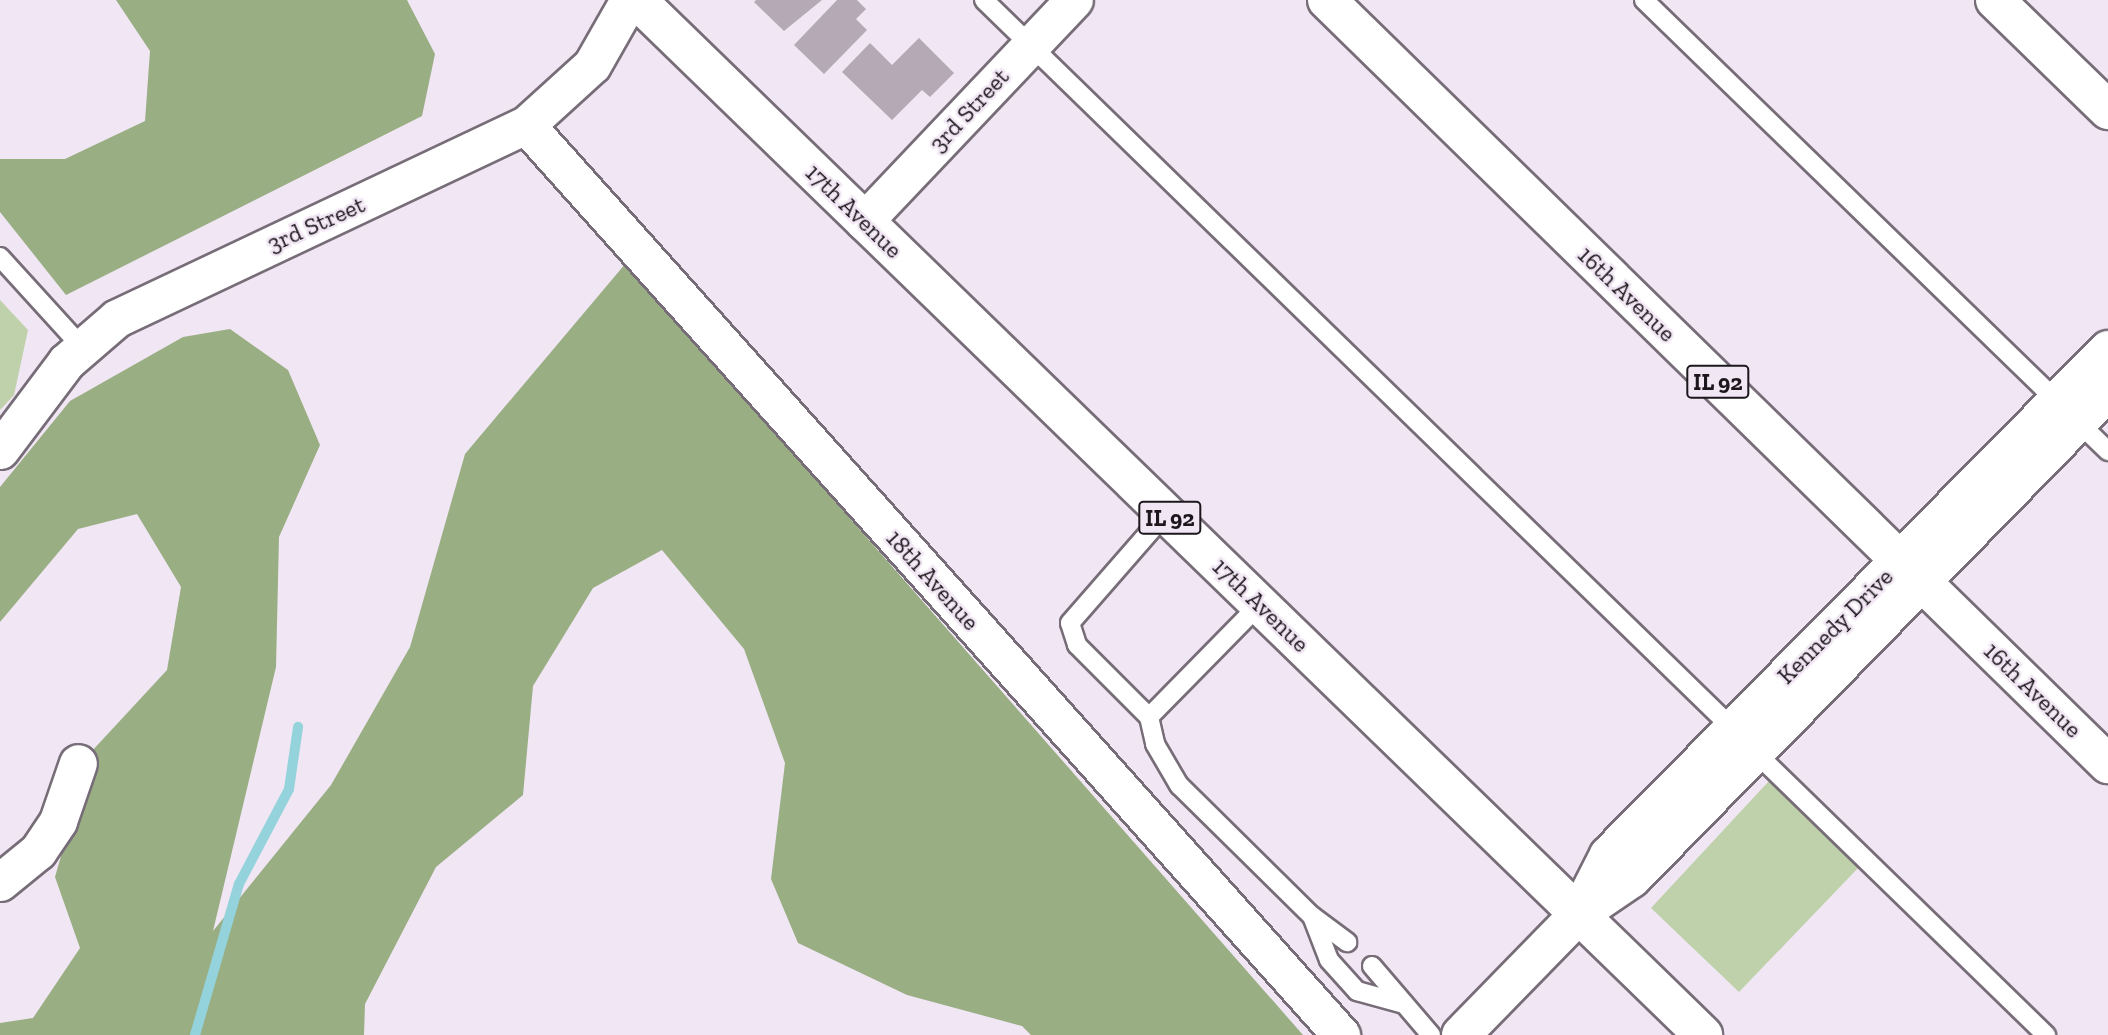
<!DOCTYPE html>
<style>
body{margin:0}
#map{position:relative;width:2108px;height:1035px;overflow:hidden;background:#f1e6f3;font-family:"Zilla Slab",serif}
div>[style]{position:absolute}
.green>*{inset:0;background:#bed1aa}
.forest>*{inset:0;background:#99ae83}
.stream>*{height:10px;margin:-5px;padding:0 5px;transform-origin:5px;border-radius:5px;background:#94d3db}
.building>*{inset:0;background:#b4a9b5}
.roads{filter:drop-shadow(2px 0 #776d78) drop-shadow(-2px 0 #776d78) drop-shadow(0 2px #776d78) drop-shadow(0 -2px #776d78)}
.service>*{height:18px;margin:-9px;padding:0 9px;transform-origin:9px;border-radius:9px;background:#fff}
.minor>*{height:37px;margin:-18.5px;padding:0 18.5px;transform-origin:18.5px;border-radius:18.5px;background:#fff}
.tertiary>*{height:38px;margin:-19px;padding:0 19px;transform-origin:19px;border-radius:19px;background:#fff}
.primary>*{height:38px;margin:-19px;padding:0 19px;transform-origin:19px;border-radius:19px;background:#fff}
span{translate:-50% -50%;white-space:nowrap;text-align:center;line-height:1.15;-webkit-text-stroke:5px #f1e6f3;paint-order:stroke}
.shield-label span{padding:2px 5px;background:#f1e6f3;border:2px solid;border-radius:5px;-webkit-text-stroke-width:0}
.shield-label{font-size:23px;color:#1b171c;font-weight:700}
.street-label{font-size:24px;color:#1b171c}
</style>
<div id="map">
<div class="green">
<div style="clip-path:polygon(0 300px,28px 330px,14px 395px,0 410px)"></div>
<div style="clip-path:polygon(1769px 781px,1859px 867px,1739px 992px,1651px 908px)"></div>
</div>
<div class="forest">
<div style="clip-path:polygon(116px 0,407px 0,435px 54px,422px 116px,66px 295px,0 212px,0 159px,65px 159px,145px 121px,150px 51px)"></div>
<div style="clip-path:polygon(626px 263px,1303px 1035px,1031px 1035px,1022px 1026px,907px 995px,798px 943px,771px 879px,785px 763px,744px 649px,662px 550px,593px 588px,533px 686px,523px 795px,436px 867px,365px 1004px,364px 1035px,0 1035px,0 1023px,33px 1018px,80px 948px,55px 877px,91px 752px,167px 670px,181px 587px,137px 514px,78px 529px,0 622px,0 487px,70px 401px,183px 337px,230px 329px,288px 370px,320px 445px,279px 537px,276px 667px,213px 931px,331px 785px,410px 647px,465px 454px)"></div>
</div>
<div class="stream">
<div style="left:195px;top:1035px;width:157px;rotate:-73.8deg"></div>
<div style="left:239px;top:884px;width:107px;rotate:-62.2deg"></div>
<div style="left:289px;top:789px;width:63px;rotate:-81.7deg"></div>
</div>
<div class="building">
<div style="clip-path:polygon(822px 0,784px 31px,754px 2px,756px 0)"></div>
<div style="clip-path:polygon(837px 0,857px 0,866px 9px,856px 19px,867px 30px,824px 74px,794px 45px)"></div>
<div style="clip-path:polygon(919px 38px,954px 73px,930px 97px,922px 90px,892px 120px,842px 72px,870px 43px,892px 65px)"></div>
</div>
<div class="roads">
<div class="service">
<div style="left:984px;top:0;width:1044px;rotate:44.22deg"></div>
<div style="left:1644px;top:0;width:577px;rotate:44.16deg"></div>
<div style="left:0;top:257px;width:120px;rotate:47.7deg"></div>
<div style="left:2078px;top:422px;width:42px;rotate:44deg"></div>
<div style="left:1166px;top:513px;width:146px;rotate:131.1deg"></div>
<div style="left:1070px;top:623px;width:23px;rotate:72deg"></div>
<div style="left:1077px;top:645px;width:102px;rotate:45deg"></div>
<div style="left:1149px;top:717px;width:28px;rotate:77deg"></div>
<div style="left:1155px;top:744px;width:48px;rotate:59.7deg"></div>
<div style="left:1179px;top:785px;width:187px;rotate:44.6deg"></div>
<div style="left:1312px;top:916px;width:44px;rotate:36.6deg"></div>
<div style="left:1149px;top:717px;width:158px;rotate:-45.5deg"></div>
<div style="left:1756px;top:753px;width:405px;rotate:44.2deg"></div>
<div style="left:1312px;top:916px;width:47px;rotate:68.9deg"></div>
<div style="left:1329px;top:960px;width:42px;rotate:47.9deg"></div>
<div style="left:1357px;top:991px;width:49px;rotate:15.5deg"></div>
<div style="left:1372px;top:966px;width:91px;rotate:49.5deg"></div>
</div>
<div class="minor">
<div style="left:526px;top:125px;width:1222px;rotate:48.15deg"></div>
<div style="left:864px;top:221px;width:305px;rotate:-46.5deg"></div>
<div style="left:0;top:450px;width:110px;rotate:-53.1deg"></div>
<div style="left:66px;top:362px;width:67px;rotate:-40.8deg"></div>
<div style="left:117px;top:318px;width:452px;rotate:-25.3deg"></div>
<div style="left:526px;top:125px;width:89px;rotate:-42.3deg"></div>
<div style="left:592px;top:65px;width:75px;rotate:-60.4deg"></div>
<div style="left:0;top:882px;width:49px;rotate:-39.2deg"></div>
<div style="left:38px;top:851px;width:36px;rotate:-56deg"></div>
<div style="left:58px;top:821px;width:61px;rotate:-71deg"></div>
</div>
<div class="tertiary">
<div style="left:1995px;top:0;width:158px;rotate:44.2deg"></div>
<div style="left:1580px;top:912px;width:64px;rotate:-63deg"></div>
<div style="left:1609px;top:855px;width:710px;rotate:-45.34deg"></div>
<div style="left:1461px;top:1035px;width:169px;rotate:-45.7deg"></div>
<div style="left:1579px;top:914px;width:64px;rotate:-34.2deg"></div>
<div style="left:1632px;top:878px;width:681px;rotate:-45.65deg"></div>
</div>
<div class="primary">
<div style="left:637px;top:0;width:1486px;rotate:44.15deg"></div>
<div style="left:1327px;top:0;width:1093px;rotate:44.37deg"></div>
</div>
</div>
<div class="shield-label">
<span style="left:1718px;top:382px">IL 92</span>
<span style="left:1170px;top:518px">IL 92</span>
</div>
<div class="street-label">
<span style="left:969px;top:110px;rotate:-47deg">3rd Street</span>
<span style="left:854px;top:211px;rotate:44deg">17th Avenue</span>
<span style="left:316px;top:224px;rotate:-24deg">3rd Street</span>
<span style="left:1627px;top:294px;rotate:44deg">16th Avenue</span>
<span style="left:933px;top:580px;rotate:48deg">18th Avenue</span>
<span style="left:1261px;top:605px;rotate:44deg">17th Avenue</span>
<span style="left:1835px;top:626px;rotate:-45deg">Kennedy Drive</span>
<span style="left:2033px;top:690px;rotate:44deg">16th Avenue</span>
</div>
</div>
